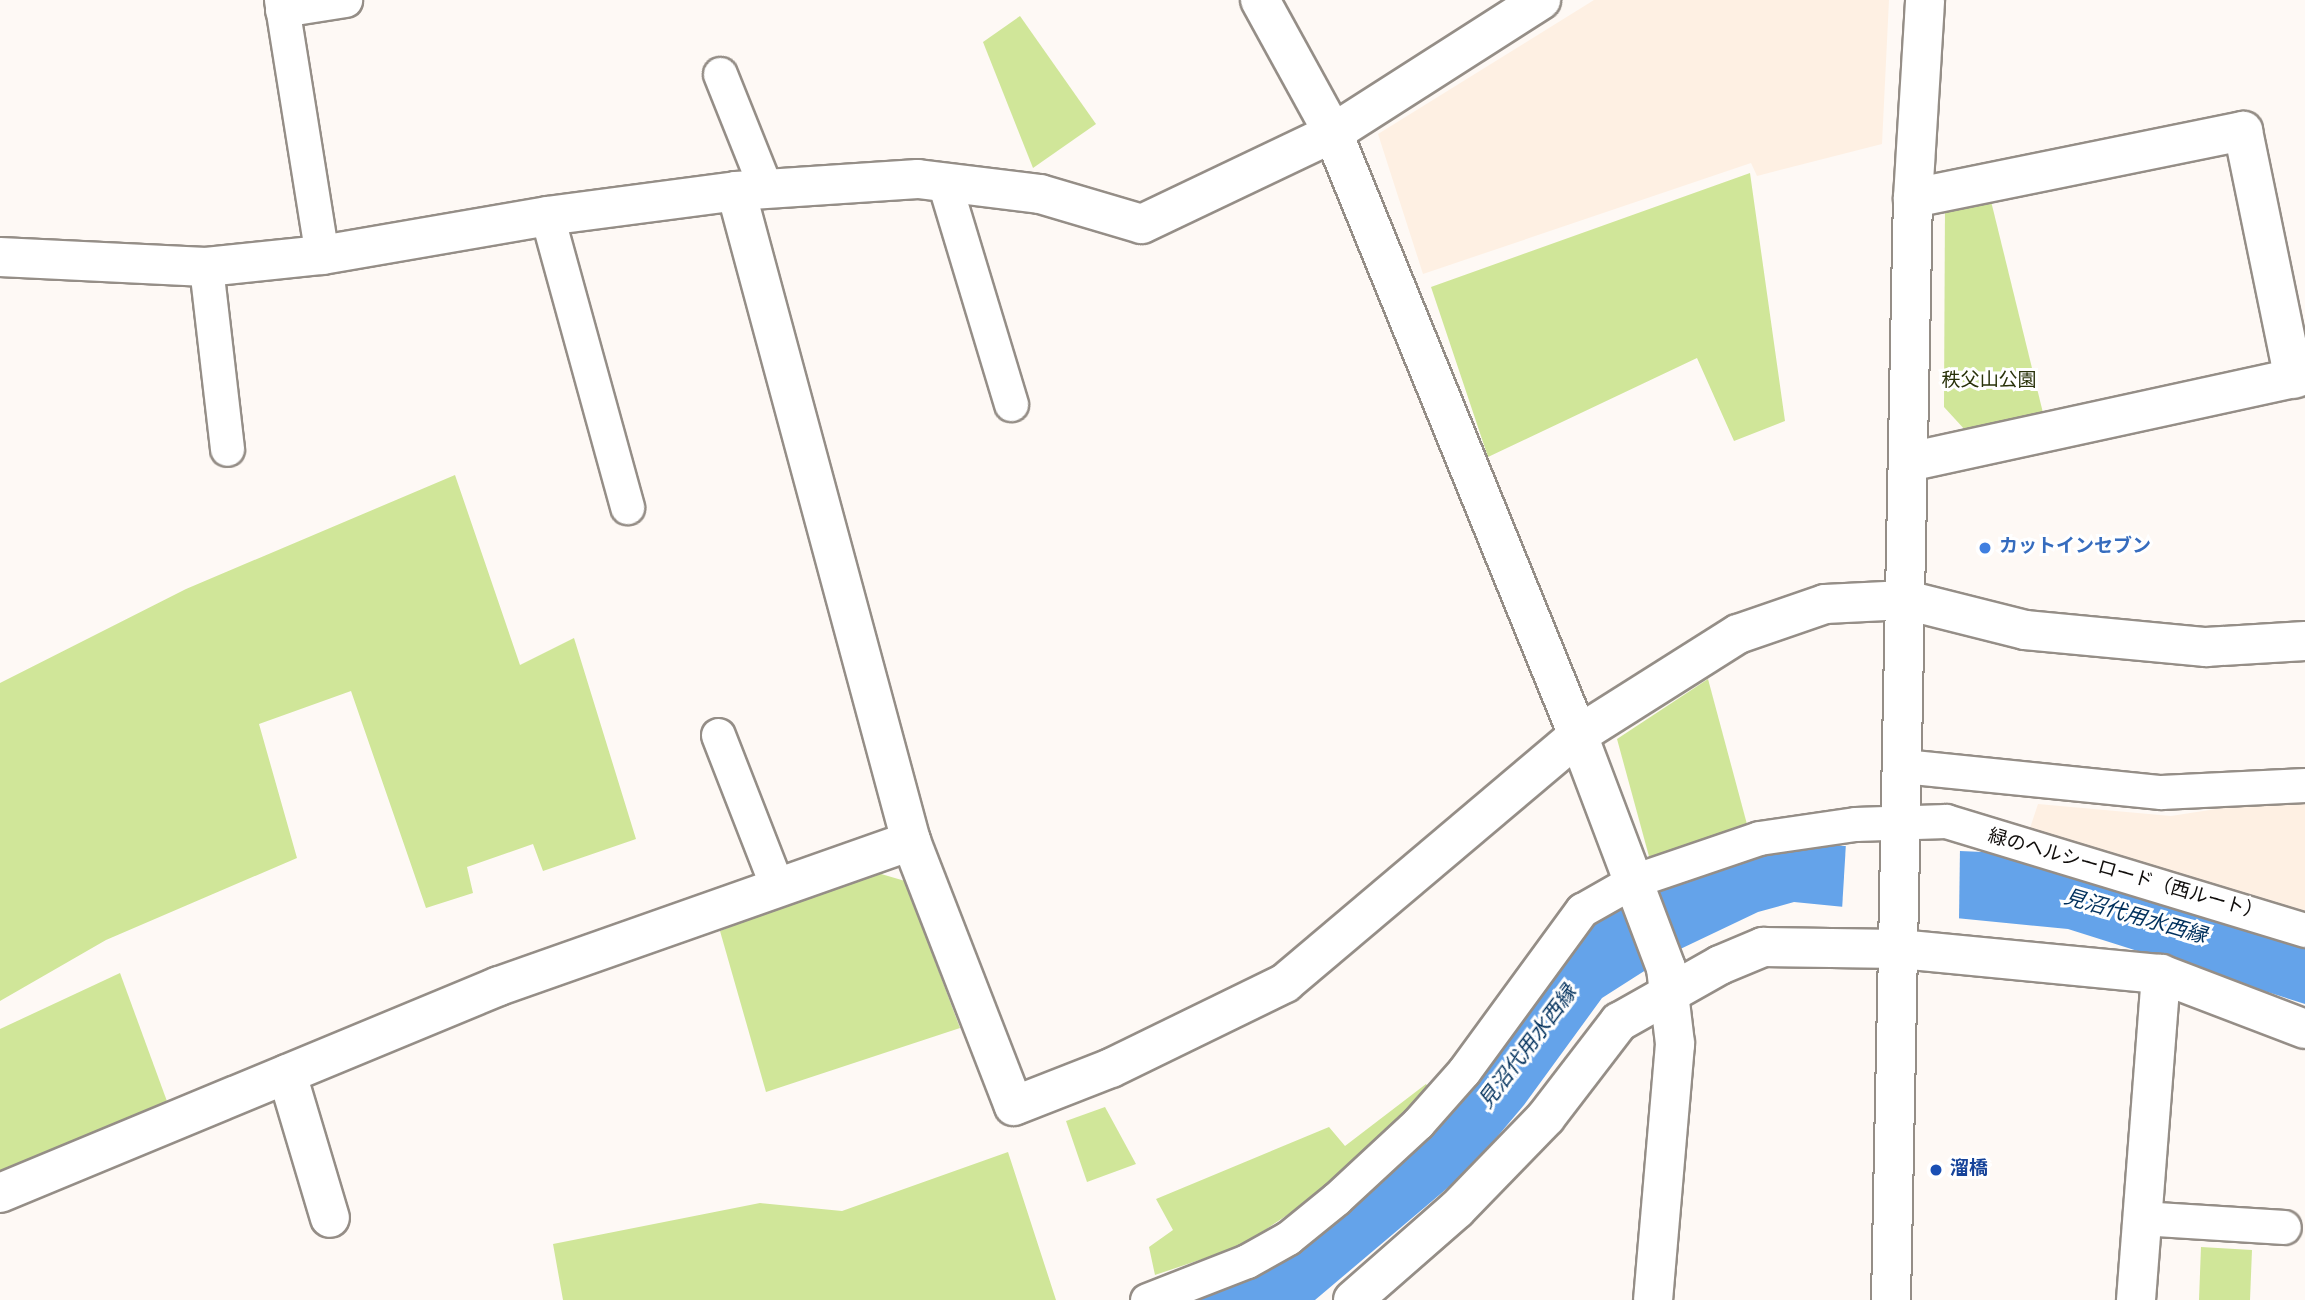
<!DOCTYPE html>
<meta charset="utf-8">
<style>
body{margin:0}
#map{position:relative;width:2305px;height:1300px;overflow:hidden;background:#fef9f5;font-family:Overpass,"Noto Sans JP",sans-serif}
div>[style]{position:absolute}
.built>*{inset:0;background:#fef0e3}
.green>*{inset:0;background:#d0e699}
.water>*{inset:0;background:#64a3ea}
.pier>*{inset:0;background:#fef9f5}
.roads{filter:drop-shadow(2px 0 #958e87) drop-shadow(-2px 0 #958e87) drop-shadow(0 2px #958e87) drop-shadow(0 -2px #958e87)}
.lane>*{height:33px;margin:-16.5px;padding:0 16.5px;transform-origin:16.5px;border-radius:16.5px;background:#fff}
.street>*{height:38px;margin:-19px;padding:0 19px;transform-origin:19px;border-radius:19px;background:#fff}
.secondary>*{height:38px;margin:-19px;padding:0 19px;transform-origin:19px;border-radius:19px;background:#fff}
.dots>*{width:19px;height:19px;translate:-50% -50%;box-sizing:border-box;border:4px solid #fff;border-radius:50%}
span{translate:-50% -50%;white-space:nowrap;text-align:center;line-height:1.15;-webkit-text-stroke:6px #fff;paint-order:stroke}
.park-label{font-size:19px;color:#29320a}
.shop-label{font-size:19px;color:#366cbe;font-weight:700}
.left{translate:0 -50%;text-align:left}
.street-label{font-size:19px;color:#100d0b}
.transit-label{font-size:19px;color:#164399;font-weight:700}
.water-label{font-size:21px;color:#01305c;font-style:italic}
</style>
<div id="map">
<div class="built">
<div style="clip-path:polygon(1594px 0,1889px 0,1882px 144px,1757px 176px,1751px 163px,1423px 274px,1378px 134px)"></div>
<div style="clip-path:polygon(2286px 798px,2305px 803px,2305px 911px,2030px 828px,2038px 804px,2171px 816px)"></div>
</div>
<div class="green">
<div style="clip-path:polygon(1020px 16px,1096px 124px,1033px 168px,983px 42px)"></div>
<div style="clip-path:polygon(1750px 173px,1785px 421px,1734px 441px,1697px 358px,1488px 457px,1431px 287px)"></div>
<div style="clip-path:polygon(1990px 197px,2044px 417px,1966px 431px,1944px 407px,1945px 205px)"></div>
<div style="clip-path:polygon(455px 475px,520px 665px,574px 638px,636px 839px,543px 871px,533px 844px,467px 867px,473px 893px,426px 908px,351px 691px,259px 724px,297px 858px,106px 940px,0 1001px,0 683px,186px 589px)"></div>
<div style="clip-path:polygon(1708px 679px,1748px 828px,1650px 860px,1617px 739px)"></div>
<div style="clip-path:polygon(871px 871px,905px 881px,960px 1028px,766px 1092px,720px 931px)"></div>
<div style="clip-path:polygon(120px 973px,168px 1104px,0 1172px,0 1029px)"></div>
<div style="clip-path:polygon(1426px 1084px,1435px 1096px,1353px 1171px,1241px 1246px,1155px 1275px,1149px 1247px,1173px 1230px,1156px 1199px,1329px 1127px,1345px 1146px)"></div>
<div style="clip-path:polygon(1105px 1107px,1136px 1164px,1087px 1182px,1066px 1121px)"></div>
<div style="clip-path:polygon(1008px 1152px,1056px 1300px,563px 1300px,553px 1244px,760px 1203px,842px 1211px)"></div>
<div style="clip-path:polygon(2201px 1247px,2252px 1250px,2250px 1300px,2199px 1300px)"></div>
</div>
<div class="water">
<div style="clip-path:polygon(1798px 844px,1983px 852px,2065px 865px,2305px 942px,2305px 1004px,2068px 929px,1794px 902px,1758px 912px,1674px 952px,1602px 998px,1524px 1105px,1470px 1169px,1315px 1300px,1165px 1300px,1276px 1250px,1579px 930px,1611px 908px,1712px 868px)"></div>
</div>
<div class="pier">
<div style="clip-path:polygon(1846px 843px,1960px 847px,1959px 920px,1842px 910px)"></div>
</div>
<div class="roads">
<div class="lane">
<div style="left:281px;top:0;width:258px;rotate:80.9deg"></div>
<div style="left:282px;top:10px;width:64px;rotate:-9deg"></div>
<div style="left:720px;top:74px;width:124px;rotate:68.2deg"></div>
<div style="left:944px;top:182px;width:232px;rotate:73.2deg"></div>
<div style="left:547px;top:216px;width:302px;rotate:74.6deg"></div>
<div style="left:206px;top:267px;width:183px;rotate:83.4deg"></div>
<div style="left:718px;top:735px;width:162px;rotate:68.7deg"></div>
<div style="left:1903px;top:766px;width:259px;rotate:5.8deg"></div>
<div style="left:2161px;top:792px;width:144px;rotate:-2.8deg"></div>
<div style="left:2141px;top:1218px;width:143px;rotate:3.6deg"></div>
<div style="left:1147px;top:1300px;width:107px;rotate:-21.3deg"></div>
<div style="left:1247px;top:1261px;width:47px;rotate:-29.3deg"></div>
<div style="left:1288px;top:1238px;width:62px;rotate:-39.1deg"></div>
<div style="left:1336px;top:1199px;width:112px;rotate:-42.8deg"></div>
<div style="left:1418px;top:1123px;width:69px;rotate:-48.5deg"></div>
<div style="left:1464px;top:1071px;width:200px;rotate:-53.8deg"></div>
<div style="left:1582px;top:910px;width:59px;rotate:-29.6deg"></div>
<div style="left:1633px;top:881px;width:133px;rotate:-18.8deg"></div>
<div style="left:1759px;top:838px;width:97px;rotate:-8.3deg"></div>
<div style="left:1855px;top:824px;width:91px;rotate:-1.9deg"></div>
<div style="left:1946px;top:821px;width:375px;rotate:16.9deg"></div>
</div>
<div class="street">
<div style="left:1260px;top:0;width:152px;rotate:61.2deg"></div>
<div style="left:1333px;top:133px;width:650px;rotate:67.85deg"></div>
<div style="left:1578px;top:735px;width:249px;rotate:69.3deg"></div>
<div style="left:1666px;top:968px;width:77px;rotate:83.2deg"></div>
<div style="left:1675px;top:1044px;width:257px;rotate:94.9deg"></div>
<div style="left:736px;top:191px;width:673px;rotate:74.93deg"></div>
<div style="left:1913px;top:198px;width:337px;rotate:-11.5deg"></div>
<div style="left:2243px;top:131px;width:253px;rotate:78.4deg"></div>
<div style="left:0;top:257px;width:206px;rotate:2.8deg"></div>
<div style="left:206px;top:267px;width:117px;rotate:-5.9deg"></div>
<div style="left:322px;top:255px;width:228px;rotate:-9.8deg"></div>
<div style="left:547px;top:216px;width:191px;rotate:-7.5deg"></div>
<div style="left:736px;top:191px;width:182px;rotate:-3.8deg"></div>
<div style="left:918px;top:179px;width:123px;rotate:7deg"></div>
<div style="left:1040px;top:194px;width:106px;rotate:16.4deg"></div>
<div style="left:1142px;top:224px;width:212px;rotate:-25.5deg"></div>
<div style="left:1333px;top:133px;width:247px;rotate:-32.6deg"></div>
<div style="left:1909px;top:462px;width:405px;rotate:-12.3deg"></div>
<div style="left:287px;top:1074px;width:150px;rotate:73.4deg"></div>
<div style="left:0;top:1193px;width:540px;rotate:-22.53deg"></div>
<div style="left:499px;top:986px;width:437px;rotate:-19.4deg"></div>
<div style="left:911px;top:841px;width:284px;rotate:68.8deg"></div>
<div style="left:1014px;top:1106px;width:104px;rotate:-21.4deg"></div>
<div style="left:1111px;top:1068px;width:194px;rotate:-26deg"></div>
<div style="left:1285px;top:983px;width:384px;rotate:-40.2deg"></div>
<div style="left:1578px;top:735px;width:189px;rotate:-32.3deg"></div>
<div style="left:1738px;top:634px;width:92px;rotate:-19deg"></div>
<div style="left:1825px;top:604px;width:81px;rotate:-2.8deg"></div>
<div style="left:1906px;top:600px;width:123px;rotate:14.1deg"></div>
<div style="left:2025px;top:630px;width:182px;rotate:5.4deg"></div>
<div style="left:2206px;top:647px;width:99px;rotate:-3.5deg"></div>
<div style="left:1353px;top:1300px;width:138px;rotate:-41.2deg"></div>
<div style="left:1457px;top:1209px;width:128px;rotate:-45.9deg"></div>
<div style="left:1546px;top:1117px;width:120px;rotate:-52.5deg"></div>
<div style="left:1619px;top:1022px;width:116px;rotate:-29.4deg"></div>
<div style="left:1720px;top:965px;width:47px;rotate:-22.7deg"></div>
<div style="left:1763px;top:947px;width:136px;rotate:0.8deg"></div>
<div style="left:1899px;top:949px;width:263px;rotate:5.5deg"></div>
<div style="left:2161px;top:974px;width:154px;rotate:20.9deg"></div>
<div style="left:2136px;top:1300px;width:327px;rotate:-85.6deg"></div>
</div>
<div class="secondary">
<div style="left:1891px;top:1300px;width:1102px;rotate:-88.86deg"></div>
<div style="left:1913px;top:198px;width:198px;rotate:-86.5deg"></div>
</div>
</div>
<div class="dots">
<div style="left:1985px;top:548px;background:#3f7fe0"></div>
<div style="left:1936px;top:1170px;background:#1a4fb4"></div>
</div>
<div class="park-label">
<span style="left:1989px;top:382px">秩父山公園</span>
</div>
<div class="shop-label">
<span class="left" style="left:1999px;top:548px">カットインセブン</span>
</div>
<div class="street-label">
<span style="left:2125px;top:876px;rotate:16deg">緑のヘルシーロード（西ルート）</span>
</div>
<div class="transit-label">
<span class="left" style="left:1950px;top:1170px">溜橋</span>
</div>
<div class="water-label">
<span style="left:2135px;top:918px;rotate:16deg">見沼代用水西縁</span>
<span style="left:1529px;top:1048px;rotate:-53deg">見沼代用水西縁</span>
</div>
</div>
